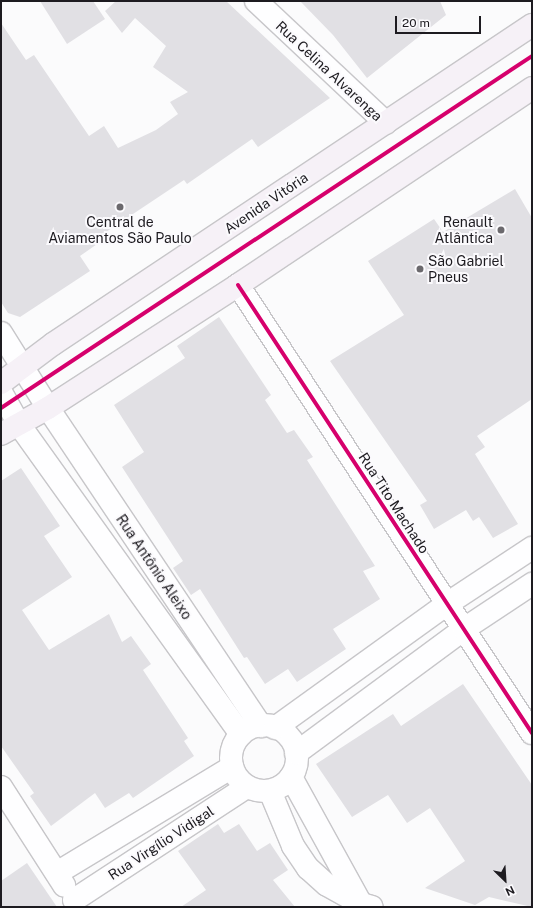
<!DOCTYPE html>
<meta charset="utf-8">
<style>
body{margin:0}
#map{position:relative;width:533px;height:908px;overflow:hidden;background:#fbfbfc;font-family:"Public Sans",sans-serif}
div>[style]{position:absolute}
.building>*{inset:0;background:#e1e0e4}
.roads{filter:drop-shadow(1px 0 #c7c6c9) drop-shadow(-1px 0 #c7c6c9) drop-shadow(0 1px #c7c6c9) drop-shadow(0 -1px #c7c6c9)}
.minor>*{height:22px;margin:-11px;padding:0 11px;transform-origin:11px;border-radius:11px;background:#fefeff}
.minor>.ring{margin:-11px;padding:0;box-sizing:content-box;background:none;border:22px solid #fefeff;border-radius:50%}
.major>*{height:22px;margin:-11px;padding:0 11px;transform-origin:11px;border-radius:11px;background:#f6f1f7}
.cycleway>*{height:4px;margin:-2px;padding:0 2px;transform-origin:2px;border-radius:2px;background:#d6006c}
.dots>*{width:11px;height:11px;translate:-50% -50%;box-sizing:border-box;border:2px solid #fbfafd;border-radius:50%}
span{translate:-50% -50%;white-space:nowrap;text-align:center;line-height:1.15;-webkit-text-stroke:4px #fbfafd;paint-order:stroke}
.street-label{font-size:14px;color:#1d1b20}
.poi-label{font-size:14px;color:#1d1b20}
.right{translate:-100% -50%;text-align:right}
.left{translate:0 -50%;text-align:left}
.frame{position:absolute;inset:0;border:2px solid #1d1b20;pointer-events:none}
.north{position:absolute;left:485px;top:860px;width:40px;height:40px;-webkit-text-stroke:3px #fbfafd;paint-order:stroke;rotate:155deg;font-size:11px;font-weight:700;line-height:16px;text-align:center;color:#1d1b20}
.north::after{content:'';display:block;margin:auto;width:14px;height:18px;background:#1d1b20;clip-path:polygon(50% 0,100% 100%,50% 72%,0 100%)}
.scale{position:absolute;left:395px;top:16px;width:86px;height:18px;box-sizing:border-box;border:2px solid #1d1b20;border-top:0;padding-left:5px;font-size:12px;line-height:14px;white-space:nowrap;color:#1d1b20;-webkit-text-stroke:3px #fbfafd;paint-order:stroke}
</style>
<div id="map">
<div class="building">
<div style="clip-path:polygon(40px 1px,93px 1px,105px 19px,67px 44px)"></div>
<div style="clip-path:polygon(116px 1px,226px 1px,330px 98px,258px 147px,252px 139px,187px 184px,184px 180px,97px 238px,100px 242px,80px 256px,90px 271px,20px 317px,8px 313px,1px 302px,1px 23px,26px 60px,34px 55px,89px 136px,104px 126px,118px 148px,156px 130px,178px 114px,170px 102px,188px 92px,153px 67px,166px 46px,135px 18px,122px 33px,105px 11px)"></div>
<div style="clip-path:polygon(300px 1px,440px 1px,446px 15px,367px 78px,333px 35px)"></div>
<div style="clip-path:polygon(515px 189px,532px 218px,532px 399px,477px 436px,485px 447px,475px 454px,518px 524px,493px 538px,479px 517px,473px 521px,466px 510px,434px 529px,420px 505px,427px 501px,330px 361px,404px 315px,368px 261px,434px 219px,443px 232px)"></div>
<div style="clip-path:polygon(219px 317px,271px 395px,265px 400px,287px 433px,294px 430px,313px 457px,307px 460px,375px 566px,363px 571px,380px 599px,333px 629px,346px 649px,297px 682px,288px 669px,265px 684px,247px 657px,244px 658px,200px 589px,191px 595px,173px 568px,183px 561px,122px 467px,144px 452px,114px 405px,185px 358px,177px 346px)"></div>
<div style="clip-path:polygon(21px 468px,60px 526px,44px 536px,72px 577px,22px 610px,49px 650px,109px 614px,122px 642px,131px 636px,151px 664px,143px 670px,188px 738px,184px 741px,194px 756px,133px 798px,129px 793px,105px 808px,95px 793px,51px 826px,30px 796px,34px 793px,1px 746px,1px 481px)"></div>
<div style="clip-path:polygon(463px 684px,532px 785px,532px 907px,489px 897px,475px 905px,425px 888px,465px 861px,430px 808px,407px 823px,388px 795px,352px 817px,316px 764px,393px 714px,401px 726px)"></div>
<div style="clip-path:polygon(218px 824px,224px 833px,239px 824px,257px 851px,270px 843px,288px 870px,273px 880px,295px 907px,181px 907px,206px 890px,178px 851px)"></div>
<div style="clip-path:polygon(27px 863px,57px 907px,1px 907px,1px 881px)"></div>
</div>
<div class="roads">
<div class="minor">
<div style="left:256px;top:1px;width:178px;rotate:43.2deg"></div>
<div style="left:238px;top:285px;width:536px;rotate:56.73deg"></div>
<div style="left:1px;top:333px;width:89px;rotate:57.9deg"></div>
<div style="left:48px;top:408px;width:383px;rotate:56.2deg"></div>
<div style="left:1px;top:392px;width:35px;rotate:61deg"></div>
<div style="left:18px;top:423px;width:383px;rotate:54.4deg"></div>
<div class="ring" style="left:231px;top:725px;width:44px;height:44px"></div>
<div style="left:275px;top:728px;width:212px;rotate:-35.8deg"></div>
<div style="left:447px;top:604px;width:102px;rotate:-33.4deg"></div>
<div style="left:296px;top:753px;width:209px;rotate:-36.4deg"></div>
<div style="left:464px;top:629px;width:82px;rotate:-33.5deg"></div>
<div style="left:291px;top:777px;width:145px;rotate:61.1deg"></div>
<div style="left:1px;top:787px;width:117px;rotate:57.3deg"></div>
<div style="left:270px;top:791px;width:60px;rotate:67.3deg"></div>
<div style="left:293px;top:846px;width:27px;rotate:56deg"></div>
<div style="left:308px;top:868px;width:25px;rotate:42deg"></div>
<div style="left:327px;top:885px;width:39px;rotate:29deg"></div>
<div style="left:361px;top:904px;width:11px;rotate:15deg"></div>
<div style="left:57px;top:873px;width:205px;rotate:-31.2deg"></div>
<div style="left:74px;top:900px;width:207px;rotate:-33.2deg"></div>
</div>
<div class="major">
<div style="left:1px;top:383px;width:65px;rotate:-36.9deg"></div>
<div style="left:53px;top:344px;width:576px;rotate:-33.66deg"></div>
<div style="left:1px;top:434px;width:54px;rotate:-29deg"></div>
<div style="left:48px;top:408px;width:226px;rotate:-32.9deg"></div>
<div style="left:238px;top:285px;width:354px;rotate:-33.8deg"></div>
</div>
</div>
<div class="cycleway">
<div style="left:238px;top:285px;width:536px;rotate:56.73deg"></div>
<div style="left:1px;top:408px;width:637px;rotate:-33.54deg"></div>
</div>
<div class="dots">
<div style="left:120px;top:207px;background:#6b696d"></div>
<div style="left:501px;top:230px;background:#6b696d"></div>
<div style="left:420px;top:269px;background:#6b696d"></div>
</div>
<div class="street-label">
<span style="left:329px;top:71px;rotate:43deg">Rua Celina Alvarenga</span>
<span style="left:266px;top:203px;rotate:-34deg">Avenida Vitória</span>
<span style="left:394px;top:503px;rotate:57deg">Rua Tito Machado</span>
<span style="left:154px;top:567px;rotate:56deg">Rua Antônio Aleixo</span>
<span style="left:161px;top:843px;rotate:-33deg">Rua Virgílio Vidigal</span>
</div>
<div class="poi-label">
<span style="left:120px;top:230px">Central de<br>Aviamentos São Paulo</span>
<span class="right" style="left:493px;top:230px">Renault<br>Atlântica</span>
<span class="left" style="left:428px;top:269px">São Gabriel<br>Pneus</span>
</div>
<div class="frame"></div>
<div class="north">N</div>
<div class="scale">20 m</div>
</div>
